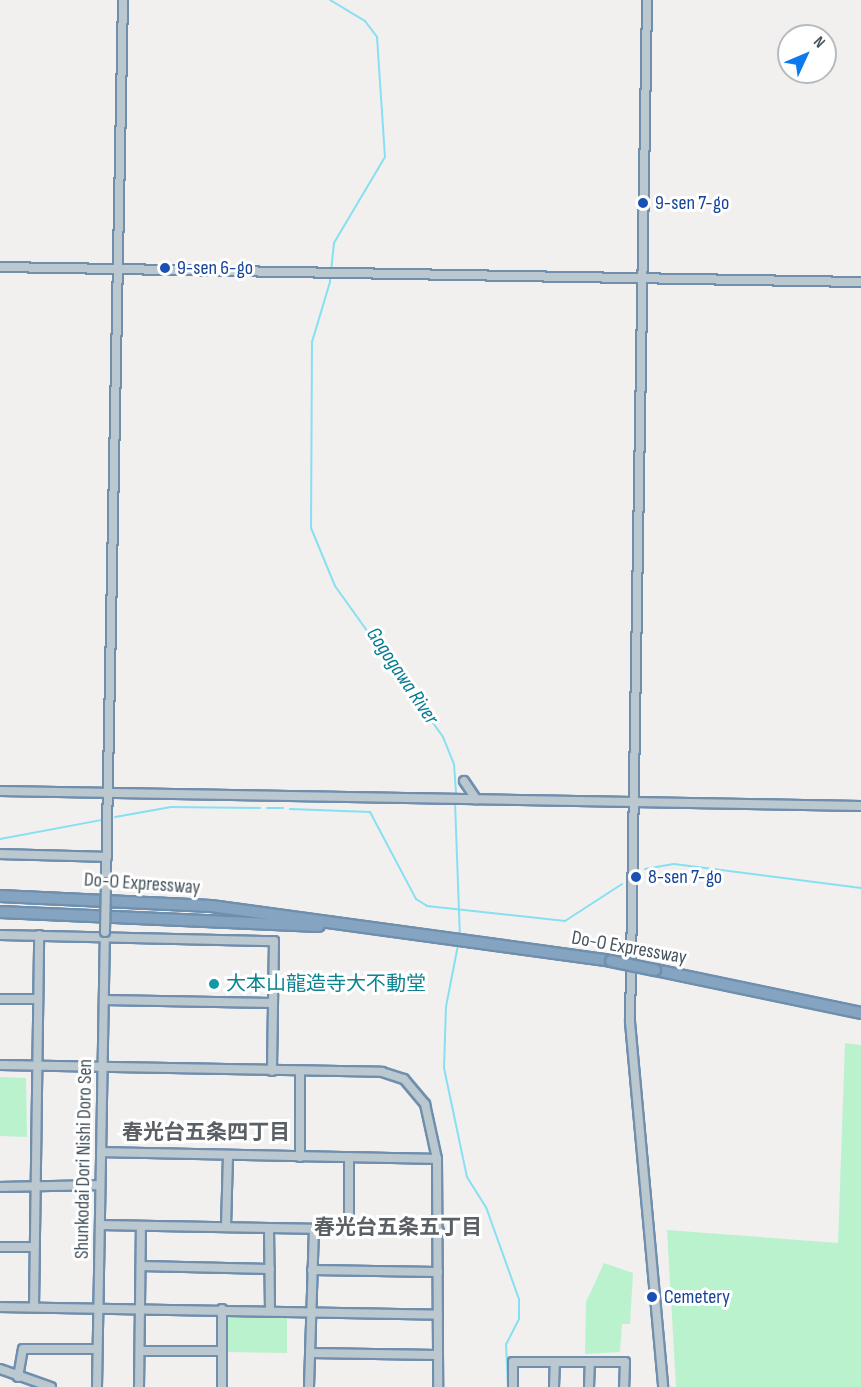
<!DOCTYPE html>
<meta charset="utf-8">
<style>
body{margin:0}
#map{position:relative;width:861px;height:1387px;overflow:hidden;background:#f2efef;font-family:"Sofia Sans Condensed","Noto Sans JP",sans-serif}
div>[style]{position:absolute}
.green>*{inset:0;background:#bbf2ce}
.stream>*{height:2px;margin:-1px;padding:0 1px;transform-origin:1px;border-radius:1px;background:#85e0f2}
.roads{filter:drop-shadow(2px 0 #6f8fad) drop-shadow(-2px 0 #6f8fad) drop-shadow(0 2px #6f8fad) drop-shadow(0 -2px #6f8fad)}
.minor>*{height:8px;margin:-4px;padding:0 4px;transform-origin:4px;border-radius:4px;background:#bcc8cf}
.highway>*{height:10px;margin:-5px;padding:0 5px;transform-origin:5px;border-radius:5px;background:#84a4c2}
.bridges{filter:drop-shadow(2px 0 #6f8fad) drop-shadow(-2px 0 #6f8fad) drop-shadow(0 2px #6f8fad) drop-shadow(0 -2px #6f8fad)}
.minor-bridge>*{height:8px;margin:-4px;padding:0 4px;transform-origin:4px;border-radius:4px;background:#bcc8cf}
.highway-bridge>*{height:10px;margin:-5px;padding:0 5px;transform-origin:5px;border-radius:5px;background:#84a4c2}
.dots>*{width:16px;height:16px;translate:-50% -50%;box-sizing:border-box;border:3px solid #fff;border-radius:50%}
span{translate:-50% -50%;white-space:nowrap;text-align:center;line-height:1.15;-webkit-text-stroke:6px #fff;paint-order:stroke}
.transit-label{font-size:20px;color:#164399}
.left{translate:0 -50%;text-align:left}
.street-label{font-size:20px;color:#46545e}
.culture-label{font-size:20px;color:#0d838f}
.water-label{font-size:21px;color:#057c94;font-style:italic}
.neighbourhood-label{font-size:21px;color:#5b6065;font-weight:700}
.north{position:absolute;left:777px;top:24px;width:60px;height:60px;box-sizing:border-box;background:#fff;border:2px solid #b5bbbf;border-radius:50%;rotate:46deg;font-size:16px;font-weight:700;line-height:24px;text-align:center;color:#46545e}
.north::after{content:'';display:block;margin:auto;width:21px;height:27px;background:#0d79ef;clip-path:polygon(50% 0,100% 100%,50% 72%,0 100%)}
</style>
<div id="map">
<div class="green">
<div style="clip-path:polygon(845px 1043px,861px 1045px,861px 1387px,676px 1387px,667px 1230px,838px 1243px)"></div>
<div style="clip-path:polygon(0 1077px,26px 1078px,27px 1137px,0 1136px)"></div>
<div style="clip-path:polygon(604px 1263px,633px 1273px,630px 1324px,622px 1324px,620px 1352px,585px 1354px,586px 1302px)"></div>
<div style="clip-path:polygon(226px 1314px,287px 1315px,287px 1353px,226px 1352px)"></div>
</div>
<div class="stream">
<div style="left:330px;top:0;width:41px;rotate:31deg"></div>
<div style="left:365px;top:21px;width:20px;rotate:53deg"></div>
<div style="left:377px;top:37px;width:120px;rotate:86.2deg"></div>
<div style="left:385px;top:157px;width:100px;rotate:120.7deg"></div>
<div style="left:334px;top:243px;width:39px;rotate:96deg"></div>
<div style="left:330px;top:282px;width:63px;rotate:106.7deg"></div>
<div style="left:312px;top:342px;width:186px;rotate:90.3deg"></div>
<div style="left:311px;top:528px;width:63px;rotate:67.5deg"></div>
<div style="left:335px;top:586px;width:186px;rotate:54.4deg"></div>
<div style="left:443px;top:737px;width:29px;rotate:68deg"></div>
<div style="left:454px;top:764px;width:32px;rotate:86deg"></div>
<div style="left:455px;top:802px;width:134px;rotate:87.9deg"></div>
<div style="left:267px;top:808px;width:16px"></div>
<div style="left:290px;top:809px;width:80px;rotate:2.1deg"></div>
<div style="left:370px;top:812px;width:98px;rotate:62.1deg"></div>
<div style="left:416px;top:899px;width:13px;rotate:32deg"></div>
<div style="left:427px;top:906px;width:139px;rotate:6.2deg"></div>
<div style="left:565px;top:921px;width:68px;rotate:-33deg"></div>
<div style="left:115px;top:817px;width:57px;rotate:-10.1deg"></div>
<div style="left:171px;top:807px;width:89px;rotate:0.6deg"></div>
<div style="left:0;top:839px;width:104px;rotate:-10.6deg"></div>
<div style="left:645px;top:869px;width:29px;rotate:-10deg"></div>
<div style="left:674px;top:864px;width:189px;rotate:7.3deg"></div>
<div style="left:458px;top:945px;width:63px;rotate:101deg"></div>
<div style="left:446px;top:1007px;width:61px;rotate:91.9deg"></div>
<div style="left:444px;top:1068px;width:111px;rotate:78.1deg"></div>
<div style="left:467px;top:1177px;width:36px;rotate:58deg"></div>
<div style="left:486px;top:1207px;width:98px;rotate:70.3deg"></div>
<div style="left:519px;top:1299px;width:20px;rotate:90deg"></div>
<div style="left:519px;top:1319px;width:28px;rotate:117deg"></div>
<div style="left:506px;top:1344px;width:43px;rotate:87.3deg"></div>
</div>
<div class="roads">
<div class="minor">
<div style="left:647px;top:0;width:1022px;rotate:90.95deg"></div>
<div style="left:630px;top:1022px;width:366px;rotate:84.8deg"></div>
<div style="left:0;top:267px;width:861px;rotate:1deg"></div>
<div style="left:464px;top:781px;width:22px;rotate:56deg"></div>
<div style="left:0;top:791px;width:861px;rotate:1deg"></div>
<div style="left:0;top:854px;width:107px;rotate:1.6deg"></div>
<div style="left:106px;top:883px;width:883px;rotate:-88.9deg"></div>
<div style="left:0;top:935px;width:274px;rotate:1.3deg"></div>
<div style="left:274px;top:941px;width:130px;rotate:90.9deg"></div>
<div style="left:0;top:999px;width:38px"></div>
<div style="left:104px;top:1000px;width:168px;rotate:1deg"></div>
<div style="left:0;top:1065px;width:382px;rotate:1deg"></div>
<div style="left:382px;top:1072px;width:23px;rotate:18deg"></div>
<div style="left:404px;top:1079px;width:33px;rotate:50deg"></div>
<div style="left:425px;top:1104px;width:56px;rotate:77.7deg"></div>
<div style="left:437px;top:1159px;width:228px;rotate:89.7deg"></div>
<div style="left:101px;top:1152px;width:336px;rotate:1.2deg"></div>
<div style="left:300px;top:1157px;width:86px;rotate:-90deg"></div>
<div style="left:349px;top:1157px;width:72px;rotate:90deg"></div>
<div style="left:0;top:1187px;width:100px;rotate:-1.1deg"></div>
<div style="left:100px;top:1225px;width:339px;rotate:1deg"></div>
<div style="left:226px;top:1227px;width:72px;rotate:-88.4deg"></div>
<div style="left:269px;top:1228px;width:82px;rotate:89.3deg"></div>
<div style="left:0;top:1247px;width:34px"></div>
<div style="left:141px;top:1266px;width:129px;rotate:1.3deg"></div>
<div style="left:312px;top:1270px;width:126px;rotate:0.9deg"></div>
<div style="left:0;top:1307px;width:438px;rotate:1deg"></div>
<div style="left:34px;top:1307px;width:372px;rotate:-89.2deg"></div>
<div style="left:140px;top:1351px;width:82px"></div>
<div style="left:310px;top:1353px;width:128px;rotate:0.9deg"></div>
<div style="left:0;top:1369px;width:54px;rotate:19.4deg"></div>
<div style="left:18px;top:1377px;width:28px;rotate:-80deg"></div>
<div style="left:23px;top:1349px;width:74px"></div>
<div style="left:97px;top:1387px;width:455px;rotate:-89deg"></div>
<div style="left:139px;top:1387px;width:161px;rotate:-89.3deg"></div>
<div style="left:222px;top:1387px;width:78px;rotate:-90deg"></div>
<div style="left:309px;top:1387px;width:158px;rotate:-88.2deg"></div>
<div style="left:513px;top:1387px;width:25px;rotate:-90deg"></div>
<div style="left:513px;top:1362px;width:112px"></div>
<div style="left:625px;top:1362px;width:25px;rotate:92deg"></div>
<div style="left:554px;top:1387px;width:25px;rotate:-88deg"></div>
<div style="left:589px;top:1387px;width:25px;rotate:-88deg"></div>
</div>
<div class="highway">
<div style="left:0;top:896px;width:211px;rotate:2.7deg"></div>
<div style="left:211px;top:906px;width:404px;rotate:7.8deg"></div>
<div style="left:0;top:912px;width:319px;rotate:2.5deg"></div>
<div style="left:655px;top:970px;width:210px;rotate:11.8deg"></div>
</div>
</div>
<div class="bridges">
<div class="minor-bridge">
<div style="left:105px;top:932px;width:49px;rotate:-88.8deg"></div>
</div>
<div class="highway-bridge">
<div style="left:611px;top:961px;width:45px;rotate:11.6deg"></div>
</div>
</div>
<div class="dots">
<div style="left:643px;top:203px;background:#1a4fb4"></div>
<div style="left:165px;top:268px;background:#1a4fb4"></div>
<div style="left:636px;top:877px;background:#1a4fb4"></div>
<div style="left:214px;top:984px;background:#0f9aa8"></div>
<div style="left:652px;top:1297px;background:#1a4fb4"></div>
</div>
<div class="transit-label">
<span class="left" style="left:655px;top:203px">9-sen 7-go</span>
<span class="left" style="left:177px;top:268px">9-sen 6-go</span>
<span class="left" style="left:648px;top:877px">8-sen 7-go</span>
<span class="left" style="left:664px;top:1297px">Cemetery</span>
</div>
<div class="street-label">
<span style="left:142px;top:884px;rotate:4deg">Do-O Expressway</span>
<span style="left:629px;top:948px;rotate:10deg">Do-O Expressway</span>
<span style="left:84px;top:1159px;rotate:-89deg">Shunkodai Dori Nishi Doro Sen</span>
</div>
<div class="culture-label">
<span class="left" style="left:226px;top:984px">大本山龍造寺大不動堂</span>
</div>
<div class="water-label">
<span style="left:402px;top:676px;rotate:56deg">Gogogawa River</span>
</div>
<div class="neighbourhood-label">
<span style="left:206px;top:1133px">春光台五条四丁目</span>
<span style="left:398px;top:1228px">春光台五条五丁目</span>
</div>
<div class="north">N</div>
</div>
